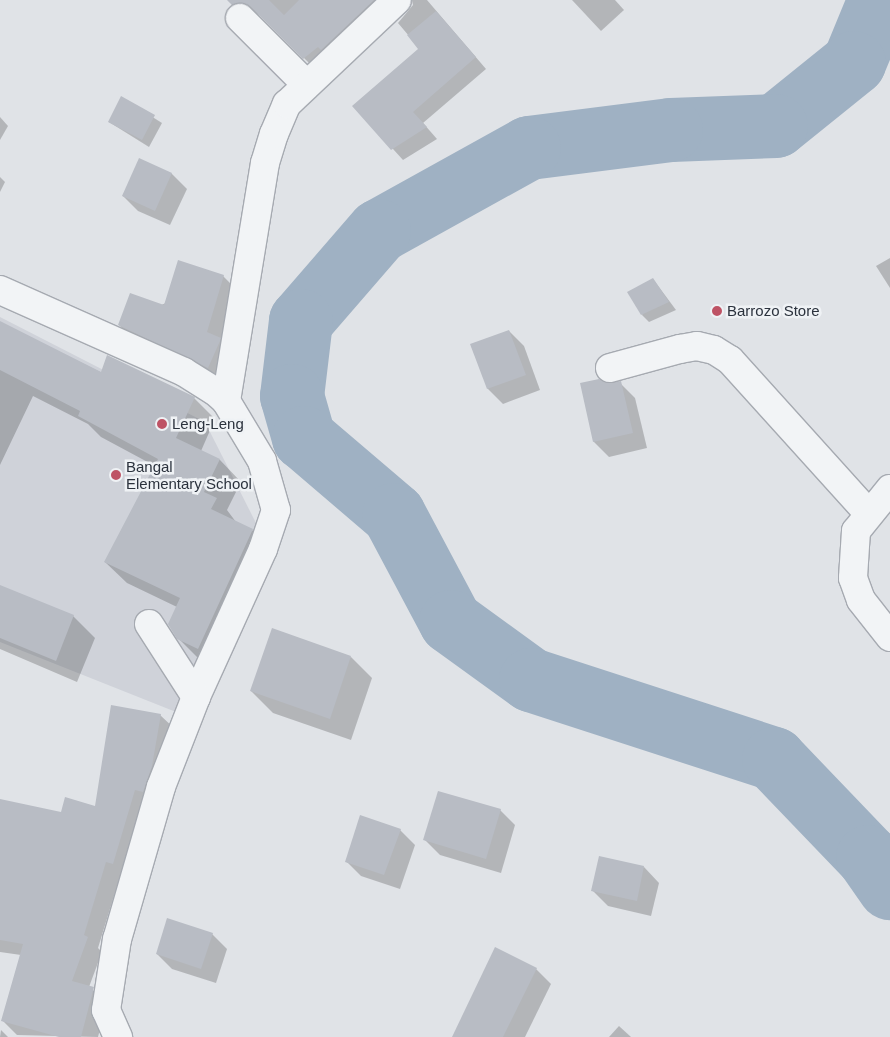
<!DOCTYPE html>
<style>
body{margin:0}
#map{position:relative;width:890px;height:1037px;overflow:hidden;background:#e0e3e7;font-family:Arial,sans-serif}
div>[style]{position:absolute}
.built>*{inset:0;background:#cfd2d9}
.shadow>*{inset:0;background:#0003}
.river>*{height:64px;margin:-32px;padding:0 32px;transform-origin:32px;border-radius:32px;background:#9fb1c3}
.building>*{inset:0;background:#b8bcc4}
.roads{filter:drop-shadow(1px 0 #a6aab1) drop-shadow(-1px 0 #a6aab1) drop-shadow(0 1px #a6aab1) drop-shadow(0 -1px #a6aab1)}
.minor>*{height:28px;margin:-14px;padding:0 14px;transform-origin:14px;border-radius:14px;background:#f2f4f6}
.dots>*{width:14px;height:14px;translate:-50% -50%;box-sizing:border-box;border:2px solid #eff2f5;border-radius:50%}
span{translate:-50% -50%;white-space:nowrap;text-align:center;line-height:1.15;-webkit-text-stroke:5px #eff2f5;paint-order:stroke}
.poi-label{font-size:15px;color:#2b323d}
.left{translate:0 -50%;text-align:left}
</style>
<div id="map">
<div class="built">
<div style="clip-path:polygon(0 317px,205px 422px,259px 529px,176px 712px,0 642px)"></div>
</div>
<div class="shadow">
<div style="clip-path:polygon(229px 0,397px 0,315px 69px,264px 18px,256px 13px,244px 16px)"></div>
<div style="clip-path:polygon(412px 0,427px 0,486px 69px,423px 123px,437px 139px,403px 160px,354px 106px,420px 49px,398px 23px,413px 5px)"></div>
<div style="clip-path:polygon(572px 0,615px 0,624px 10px,601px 31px)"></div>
<div style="clip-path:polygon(122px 98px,162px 123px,149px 147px,109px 122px)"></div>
<div style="clip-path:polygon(0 117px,8px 126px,0 140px)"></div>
<div style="clip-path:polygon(140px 160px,172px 174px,187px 189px,170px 225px,138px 211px,123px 196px)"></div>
<div style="clip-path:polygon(0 177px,5px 182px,0 192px)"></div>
<div style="clip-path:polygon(890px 258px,890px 288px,876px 266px)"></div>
<div style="clip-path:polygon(223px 276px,236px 289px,221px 340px,232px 351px,220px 380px,132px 338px,119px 325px)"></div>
<div style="clip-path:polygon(653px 279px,676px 310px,649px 322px,642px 315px)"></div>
<div style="clip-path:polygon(0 323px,102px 373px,194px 398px,215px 419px,201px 451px,220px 460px,241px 482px,227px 510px,236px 522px,252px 530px,274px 551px,200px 660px,178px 638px,177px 607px,127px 583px,105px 562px,155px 466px,101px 437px,88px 424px,33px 396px,0 465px)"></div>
<div style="clip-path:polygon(509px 331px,524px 346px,540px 390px,503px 404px,488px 389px,471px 345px)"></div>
<div style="clip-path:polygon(620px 383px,635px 398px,647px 448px,609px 457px,594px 442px,581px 384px)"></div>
<div style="clip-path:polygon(0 587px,73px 616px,95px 638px,77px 682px,0 649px)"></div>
<div style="clip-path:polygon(351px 657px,372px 678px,351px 740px,273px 713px,251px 691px)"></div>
<div style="clip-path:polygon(160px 715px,175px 729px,127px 878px,120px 876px,98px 948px,102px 952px,89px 987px,107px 1002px,98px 1037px,17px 1035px,3px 1021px,21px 955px,0 952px,0 801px,62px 813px,96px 807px)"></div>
<div style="clip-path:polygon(500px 810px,515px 825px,501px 873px,440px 855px,425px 840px)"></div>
<div style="clip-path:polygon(400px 830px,415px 845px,400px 889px,361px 876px,346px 861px)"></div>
<div style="clip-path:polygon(644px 867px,659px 883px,651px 916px,608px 906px,593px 891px)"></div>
<div style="clip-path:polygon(212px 934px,227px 949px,216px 983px,172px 969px,157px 954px)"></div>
<div style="clip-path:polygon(536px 969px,551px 984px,525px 1037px,463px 1037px)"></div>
<div style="clip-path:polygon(619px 1026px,631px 1037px,609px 1037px)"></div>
<div style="clip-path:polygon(1px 1030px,8px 1037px,0 1037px)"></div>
</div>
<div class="river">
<div style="left:880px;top:0;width:68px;rotate:112.4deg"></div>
<div style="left:854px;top:63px;width:100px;rotate:141.1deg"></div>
<div style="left:776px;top:126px;width:105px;rotate:177.8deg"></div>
<div style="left:671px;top:130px;width:143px;rotate:172.8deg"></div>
<div style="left:529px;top:148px;width:171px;rotate:151deg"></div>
<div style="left:379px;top:231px;width:119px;rotate:130.9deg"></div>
<div style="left:301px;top:321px;width:76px;rotate:96.8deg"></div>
<div style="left:292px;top:396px;width:44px;rotate:74.1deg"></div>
<div style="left:304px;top:438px;width:118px;rotate:40.5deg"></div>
<div style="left:394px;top:515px;width:121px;rotate:62deg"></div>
<div style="left:451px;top:622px;width:99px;rotate:35.9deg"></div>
<div style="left:531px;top:680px;width:256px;rotate:18deg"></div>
<div style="left:774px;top:759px;width:136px;rotate:46.2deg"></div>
<div style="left:868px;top:857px;width:38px;rotate:55deg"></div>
</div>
<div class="building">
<div style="clip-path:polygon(227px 0,269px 0,284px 15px,299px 0,374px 0,321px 50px,318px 47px,303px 59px,251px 7px,244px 3px,232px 5px)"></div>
<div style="clip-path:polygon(436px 11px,476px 57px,413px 112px,427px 127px,391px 150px,352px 106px,418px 49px,407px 35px)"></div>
<div style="clip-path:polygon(121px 96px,155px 115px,142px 140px,108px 122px)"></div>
<div style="clip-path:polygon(139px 158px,172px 173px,155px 211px,122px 196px)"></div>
<div style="clip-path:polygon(178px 260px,224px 275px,207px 332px,221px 338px,220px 341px,208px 368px,118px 325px,130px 293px,164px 305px)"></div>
<div style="clip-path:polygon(653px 278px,669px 302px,641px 315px,627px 292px)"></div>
<div style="clip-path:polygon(0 321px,101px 372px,107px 355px,195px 397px,176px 438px,220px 459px,204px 492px,217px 498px,211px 509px,253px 529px,198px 649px,177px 639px,168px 624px,180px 598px,104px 562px,158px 459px,78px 416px,80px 411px,0 370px)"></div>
<div style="clip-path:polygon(509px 330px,526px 375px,487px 389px,470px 344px)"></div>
<div style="clip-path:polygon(599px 379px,606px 383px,621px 381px,633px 433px,593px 442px,580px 383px)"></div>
<div style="clip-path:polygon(0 585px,74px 615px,56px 661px,0 638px)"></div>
<div style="clip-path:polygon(272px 628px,351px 656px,330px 719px,250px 691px)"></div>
<div style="clip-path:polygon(111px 705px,161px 714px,152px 766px,143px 792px,135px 790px,113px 864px,106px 862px,84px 935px,88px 937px,72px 981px,94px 987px,81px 1037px,59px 1037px,1px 1021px,23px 944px,0 940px,0 799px,61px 812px,65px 797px,95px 806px)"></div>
<div style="clip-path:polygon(438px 791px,501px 809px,486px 859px,423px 840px)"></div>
<div style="clip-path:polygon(360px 815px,401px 829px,384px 875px,345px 862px)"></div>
<div style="clip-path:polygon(599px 856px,644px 866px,637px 901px,591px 891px)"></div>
<div style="clip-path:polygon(167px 918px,213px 933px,201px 969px,156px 954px)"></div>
<div style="clip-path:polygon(495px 947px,537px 968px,503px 1037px,452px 1037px)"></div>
</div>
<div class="roads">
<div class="minor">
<div style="left:240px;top:18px;width:93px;rotate:45deg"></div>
<div style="left:0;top:290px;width:201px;rotate:24deg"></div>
<div style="left:184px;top:372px;width:36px;rotate:32deg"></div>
<div style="left:215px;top:391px;width:15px;rotate:42deg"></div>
<div style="left:226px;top:401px;width:70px;rotate:59deg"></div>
<div style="left:262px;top:461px;width:51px;rotate:74.1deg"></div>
<div style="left:276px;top:510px;width:41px;rotate:108.4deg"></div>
<div style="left:263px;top:549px;width:162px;rotate:114.4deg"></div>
<div style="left:196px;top:697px;width:97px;rotate:111.3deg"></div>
<div style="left:161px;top:787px;width:158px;rotate:106.1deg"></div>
<div style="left:117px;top:939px;width:72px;rotate:98.8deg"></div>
<div style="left:106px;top:1010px;width:30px;rotate:66deg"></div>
<div style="left:610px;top:368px;width:73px;rotate:-15.2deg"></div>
<div style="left:680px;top:349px;width:17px;rotate:-10deg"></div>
<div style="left:697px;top:346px;width:17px;rotate:13deg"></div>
<div style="left:714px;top:350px;width:19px;rotate:32deg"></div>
<div style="left:730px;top:360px;width:207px;rotate:47.9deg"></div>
<div style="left:226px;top:401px;width:241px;rotate:-80.7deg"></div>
<div style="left:265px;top:163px;width:30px;rotate:-73deg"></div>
<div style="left:274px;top:134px;width:33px;rotate:-67deg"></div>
<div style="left:287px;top:104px;width:151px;rotate:-43.4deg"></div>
<div style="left:890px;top:489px;width:54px;rotate:129deg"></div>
<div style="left:856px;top:531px;width:47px;rotate:93.7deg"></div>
<div style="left:853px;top:578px;width:23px;rotate:70deg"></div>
<div style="left:861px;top:600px;width:47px;rotate:51.9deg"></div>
<div style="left:149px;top:624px;width:87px;rotate:57.2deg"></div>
</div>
</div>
<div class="dots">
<div style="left:717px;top:311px;background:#be5365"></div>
<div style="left:162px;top:424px;background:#be5365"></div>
<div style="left:116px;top:475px;background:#be5365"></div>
</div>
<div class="poi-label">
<span class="left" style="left:727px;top:311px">Barrozo Store</span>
<span class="left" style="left:172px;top:424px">Leng-Leng</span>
<span class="left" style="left:126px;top:475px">Bangal<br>Elementary School</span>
</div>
</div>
